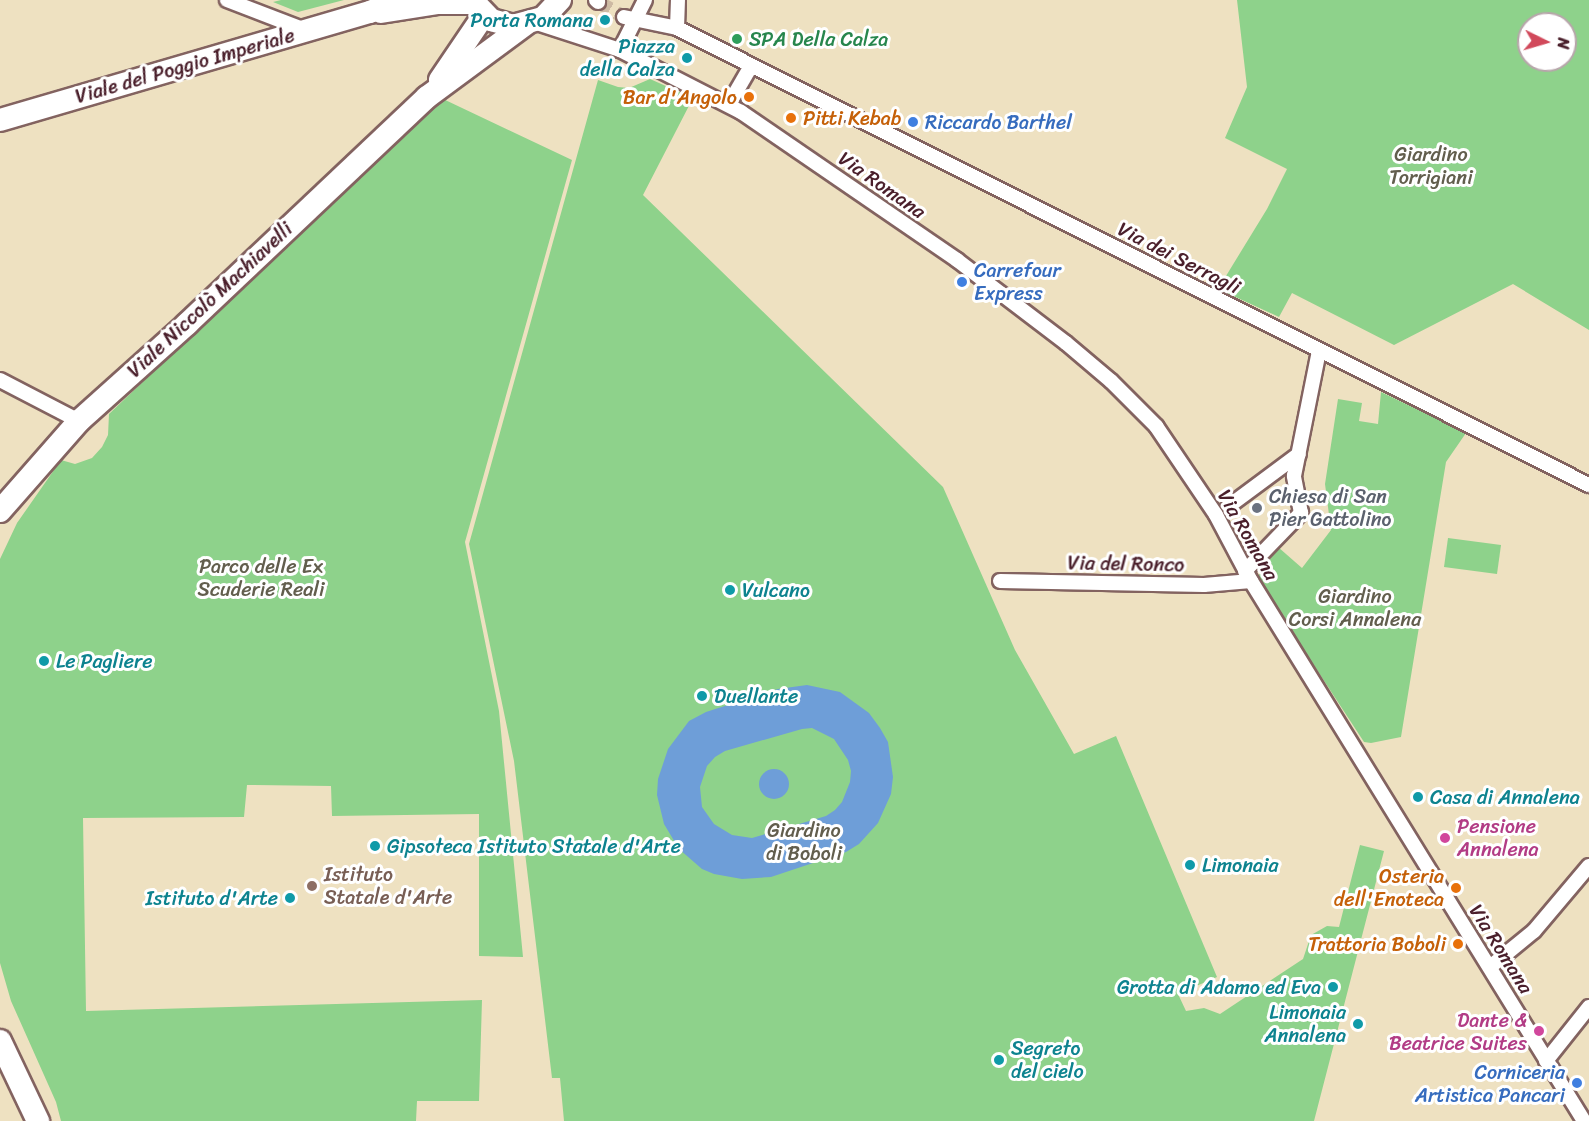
<!DOCTYPE html>
<meta charset="utf-8">
<style>
body{margin:0}
#map{position:relative;width:1589px;height:1121px;overflow:hidden;background:#eee1c1;font-family:Sriracha,sans-serif}
div>[style]{position:absolute}
.green>*{inset:0;background:#8ed28b}
.water>*{inset:0;background:#6e9ed8}
.round{border-radius:50%}
.minor-tunnel>*{height:14px;margin-top:-7px;transform-origin:0;background:repeating-linear-gradient(90deg,#cdbaa3 0 14px,transparent 0 21px)}
.roads{filter:drop-shadow(2px 0 #836360) drop-shadow(-2px 0 #836360) drop-shadow(0 2px #836360) drop-shadow(0 -2px #836360)}
.minor>*{height:14px;margin:-7px;padding:0 7px;transform-origin:7px;border-radius:7px;background:#fff}
.primary>*{height:22px;margin:-11px;padding:0 11px;transform-origin:11px;border-radius:11px;background:#fff}
.dots>*{width:16px;height:16px;translate:-50% -50%;box-sizing:border-box;border:3px solid #fff;border-radius:50%}
span{translate:-50% -50%;white-space:nowrap;text-align:center;line-height:1.15;-webkit-text-stroke:6px #fff;paint-order:stroke}
.culture-label{font-size:20px;color:#0d838f}
.right{translate:-100% -50%;text-align:right}
.left{translate:0 -50%;text-align:left}
.leisure-label{font-size:20px;color:#27864d}
.street-label{font-size:20px;color:#4a1f2b}
.food-label{font-size:20px;color:#c56008}
.shop-label{font-size:20px;color:#366cbe}
.park-label{font-size:20px;color:#625e4d}
.worship-label{font-size:20px;color:#5b616d}
.hotel-label{font-size:20px;color:#b23c85}
.education-label{font-size:20px;color:#785e54}
.north{position:absolute;left:1517px;top:12px;width:60px;height:60px;box-sizing:border-box;background:#fff;border:2px solid #b7a5aa;border-radius:50%;rotate:95deg;font-size:16px;font-weight:700;line-height:24px;text-align:center;color:#4a1f2b}
.north::after{content:'';display:block;margin:auto;width:21px;height:27px;background:#d1495b;clip-path:polygon(50% 0,100% 100%,50% 72%,0 100%)}
</style>
<div id="map">
<div class="green">
<div style="clip-path:polygon(281px 0,344px 0,298px 12px,273px 2px)"></div>
<div style="clip-path:polygon(evenodd,1237px 0,1589px 0,1589px 330px,1513px 284px,1394px 345px,1292px 293px,1279px 317px,1218px 289px,1267px 209px,1287px 169px,1225px 138px,1247px 87px,1237px 0,1529px 24px,1565px 24px,1565px 60px,1529px 60px,1529px 24px)"></div>
<div style="clip-path:polygon(650px 79px,693px 98px,643px 195px,943px 487px,1015px 650px,1074px 754px,1116px 736px,1217px 977px,1178px 994px,1186px 1011px,1204px 1008px,1220px 1014px,1303px 959px,1311px 935px,1327px 926px,1339px 927px,1360px 845px,1384px 851px,1314px 1121px,564px 1121px,560px 1078px,552px 1078px,514px 761px,469px 544px,598px 80px,618px 87px,629px 88px)"></div>
<div style="clip-path:polygon(441px 98px,572px 160px,465px 542px,499px 711px,523px 957px,479px 956px,479px 814px,332px 816px,331px 786px,247px 785px,244px 817px,83px 818px,86px 1011px,482px 1000px,479px 1101px,417px 1101px,416px 1121px,61px 1121px,56px 1102px,11px 1001px,0 963px,0 559px,17px 523px,61px 460px,75px 464px,92px 458px,102px 447px,108px 435px,109px 414px)"></div>
<div style="clip-path:polygon(1381px 392px,1466px 433px,1446px 462px,1401px 737px,1371px 743px,1364px 742px,1257px 578px,1278px 547px,1302px 568px,1331px 530px,1325px 484px,1338px 399px,1362px 403px,1359px 421px,1378px 424px)"></div>
<div style="clip-path:polygon(1448px 538px,1501px 545px,1497px 574px,1444px 567px)"></div>
</div>
<div class="water">
<div style="clip-path:polygon(evenodd,807px 685px,840px 692px,869px 713px,880px 728px,888px 742px,893px 777px,891px 794px,878px 823px,859px 844px,846px 852px,771px 877px,742px 879px,714px 874px,702px 869px,679px 849px,664px 824px,657px 795px,658px 779px,668px 749px,689px 721px,706px 712px,778px 689px,807px 685px,812px 728px,834px 739px,848px 760px,851px 771px,850px 782px,842px 802px,835px 810px,826px 816px,752px 838px,732px 835px,714px 824px,702px 807px,700px 787px,707px 766px,715px 757px,725px 751px,802px 729px,812px 728px)"></div>
<div class="round" style="left:759px;top:769px;width:30px;height:30px"></div>
</div>
<div class="minor-tunnel">
<div style="left:598px;top:2px;width:30px;rotate:30deg"></div>
</div>
<div class="roads">
<div class="minor">
<div style="left:227px;top:0;width:84px;rotate:21deg"></div>
<div style="left:596px;top:0;width:3px;rotate:45deg"></div>
<div style="left:624px;top:17px;width:54px;rotate:11.7deg"></div>
<div style="left:677px;top:28px;width:1020px;rotate:26.62deg"></div>
<div style="left:534px;top:22px;width:90px;rotate:18deg"></div>
<div style="left:620px;top:50px;width:136px;rotate:27.1deg"></div>
<div style="left:741px;top:112px;width:262px;rotate:34.4deg"></div>
<div style="left:957px;top:260px;width:137px;rotate:37.3deg"></div>
<div style="left:1066px;top:343px;width:59px;rotate:40.2deg"></div>
<div style="left:1111px;top:381px;width:64px;rotate:45deg"></div>
<div style="left:1156px;top:426px;width:107px;rotate:56deg"></div>
<div style="left:1216px;top:515px;width:75px;rotate:62.1deg"></div>
<div style="left:1251px;top:581px;width:634px;rotate:58.34deg"></div>
<div style="left:677px;top:28px;width:28px;rotate:-88deg"></div>
<div style="left:620px;top:50px;width:56px;rotate:-63.4deg"></div>
<div style="left:729px;top:104px;width:44px;rotate:-59.9deg"></div>
<div style="left:0;top:380px;width:89px;rotate:27.4deg"></div>
<div style="left:1229px;top:506px;width:87px;rotate:-36.6deg"></div>
<div style="left:1245px;top:571px;width:81px;rotate:-46deg"></div>
<div style="left:1301px;top:513px;width:38px;rotate:-101deg"></div>
<div style="left:1294px;top:476px;width:127px;rotate:-78.7deg"></div>
<div style="left:1000px;top:581px;width:204px;rotate:1.1deg"></div>
<div style="left:1204px;top:585px;width:47px;rotate:-4.9deg"></div>
<div style="left:1490px;top:967px;width:57px;rotate:-39.3deg"></div>
<div style="left:1534px;top:931px;width:85px;rotate:-49.8deg"></div>
<div style="left:1546px;top:1061px;width:69px;rotate:-51.5deg"></div>
</div>
<div class="primary">
<div style="left:472px;top:0;width:28px;rotate:46deg"></div>
<div style="left:491px;top:20px;width:23px;rotate:15deg"></div>
<div style="left:513px;top:26px;width:31px;rotate:-15deg"></div>
<div style="left:543px;top:18px;width:25px;rotate:-47deg"></div>
<div style="left:381px;top:12px;width:58px;rotate:-9deg"></div>
<div style="left:438px;top:3px;width:36px"></div>
<div style="left:440px;top:80px;width:78px;rotate:-55.9deg"></div>
<div style="left:0;top:120px;width:385px;rotate:-16.3deg"></div>
<div style="left:370px;top:12px;width:30px;rotate:-24deg"></div>
<div style="left:0;top:511px;width:120px;rotate:-48.7deg"></div>
<div style="left:79px;top:421px;width:145px;rotate:-41.9deg"></div>
<div style="left:187px;top:324px;width:330px;rotate:-43.4deg"></div>
<div style="left:427px;top:97px;width:123px;rotate:-36.4deg"></div>
<div style="left:0;top:1041px;width:89px;rotate:64.6deg"></div>
</div>
</div>
<div class="dots">
<div style="left:605px;top:20px;background:#0f9aa8"></div>
<div style="left:737px;top:39px;background:#2e9e5b"></div>
<div style="left:687px;top:58px;background:#0f9aa8"></div>
<div style="left:749px;top:97px;background:#e8710a"></div>
<div style="left:791px;top:118px;background:#e8710a"></div>
<div style="left:913px;top:122px;background:#3f7fe0"></div>
<div style="left:962px;top:282px;background:#3f7fe0"></div>
<div style="left:1257px;top:508px;background:#6b7280"></div>
<div style="left:730px;top:590px;background:#0f9aa8"></div>
<div style="left:44px;top:661px;background:#0f9aa8"></div>
<div style="left:702px;top:696px;background:#0f9aa8"></div>
<div style="left:1418px;top:797px;background:#0f9aa8"></div>
<div style="left:1445px;top:838px;background:#d1479c"></div>
<div style="left:375px;top:846px;background:#0f9aa8"></div>
<div style="left:1190px;top:865px;background:#0f9aa8"></div>
<div style="left:312px;top:886px;background:#8d6e63"></div>
<div style="left:1456px;top:888px;background:#e8710a"></div>
<div style="left:290px;top:898px;background:#0f9aa8"></div>
<div style="left:1458px;top:944px;background:#e8710a"></div>
<div style="left:1333px;top:987px;background:#0f9aa8"></div>
<div style="left:1358px;top:1024px;background:#0f9aa8"></div>
<div style="left:1539px;top:1031px;background:#d1479c"></div>
<div style="left:999px;top:1060px;background:#0f9aa8"></div>
<div style="left:1577px;top:1083px;background:#3f7fe0"></div>
</div>
<div class="culture-label">
<span class="right" style="left:593px;top:20px">Porta Romana</span>
<span class="right" style="left:675px;top:58px">Piazza<br>della Calza</span>
<span class="left" style="left:742px;top:590px">Vulcano</span>
<span class="left" style="left:56px;top:661px">Le Pagliere</span>
<span class="left" style="left:714px;top:696px">Duellante</span>
<span class="left" style="left:1430px;top:797px">Casa di Annalena</span>
<span class="left" style="left:387px;top:846px">Gipsoteca Istituto Statale d'Arte</span>
<span class="left" style="left:1202px;top:865px">Limonaia</span>
<span class="right" style="left:278px;top:898px">Istituto d'Arte</span>
<span class="right" style="left:1321px;top:987px">Grotta di Adamo ed Eva</span>
<span class="right" style="left:1346px;top:1024px">Limonaia<br>Annalena</span>
<span class="left" style="left:1011px;top:1060px">Segreto<br>del cielo</span>
</div>
<div class="leisure-label">
<span class="left" style="left:749px;top:39px">SPA Della Calza</span>
</div>
<div class="street-label">
<span style="left:185px;top:66px;rotate:-16deg">Viale del Poggio Imperiale</span>
<span style="left:882px;top:185px;rotate:35deg">Via Romana</span>
<span style="left:1179px;top:258px;rotate:27deg">Via dei Serragli</span>
<span style="left:210px;top:300px;rotate:-43deg">Viale Niccolò Machiavelli</span>
<span style="left:1248px;top:535px;rotate:60deg">Via Romana</span>
<span style="left:1126px;top:564px;rotate:1deg">Via del Ronco</span>
<span style="left:1501px;top:949px;rotate:58deg">Via Romana</span>
</div>
<div class="food-label">
<span class="right" style="left:737px;top:97px">Bar d'Angolo</span>
<span class="left" style="left:803px;top:118px">Pitti Kebab</span>
<span class="right" style="left:1444px;top:888px">Osteria<br>dell'Enoteca</span>
<span class="right" style="left:1446px;top:944px">Trattoria Boboli</span>
</div>
<div class="shop-label">
<span class="left" style="left:925px;top:122px">Riccardo Barthel</span>
<span class="left" style="left:974px;top:282px">Carrefour<br>Express</span>
<span class="right" style="left:1565px;top:1084px">Corniceria<br>Artistica Pancari</span>
</div>
<div class="park-label">
<span style="left:1431px;top:166px">Giardino<br>Torrigiani</span>
<span style="left:261px;top:578px">Parco delle Ex<br>Scuderie Reali</span>
<span style="left:1355px;top:608px">Giardino<br>Corsi Annalena</span>
<span style="left:804px;top:842px">Giardino<br>di Boboli</span>
</div>
<div class="worship-label">
<span class="left" style="left:1269px;top:508px">Chiesa di San<br>Pier Gattolino</span>
</div>
<div class="hotel-label">
<span class="left" style="left:1457px;top:838px">Pensione<br>Annalena</span>
<span class="right" style="left:1527px;top:1032px">Dante &amp;<br>Beatrice Suites</span>
</div>
<div class="education-label">
<span class="left" style="left:324px;top:886px">Istituto<br>Statale d'Arte</span>
</div>
<div class="north">N</div>
</div>
